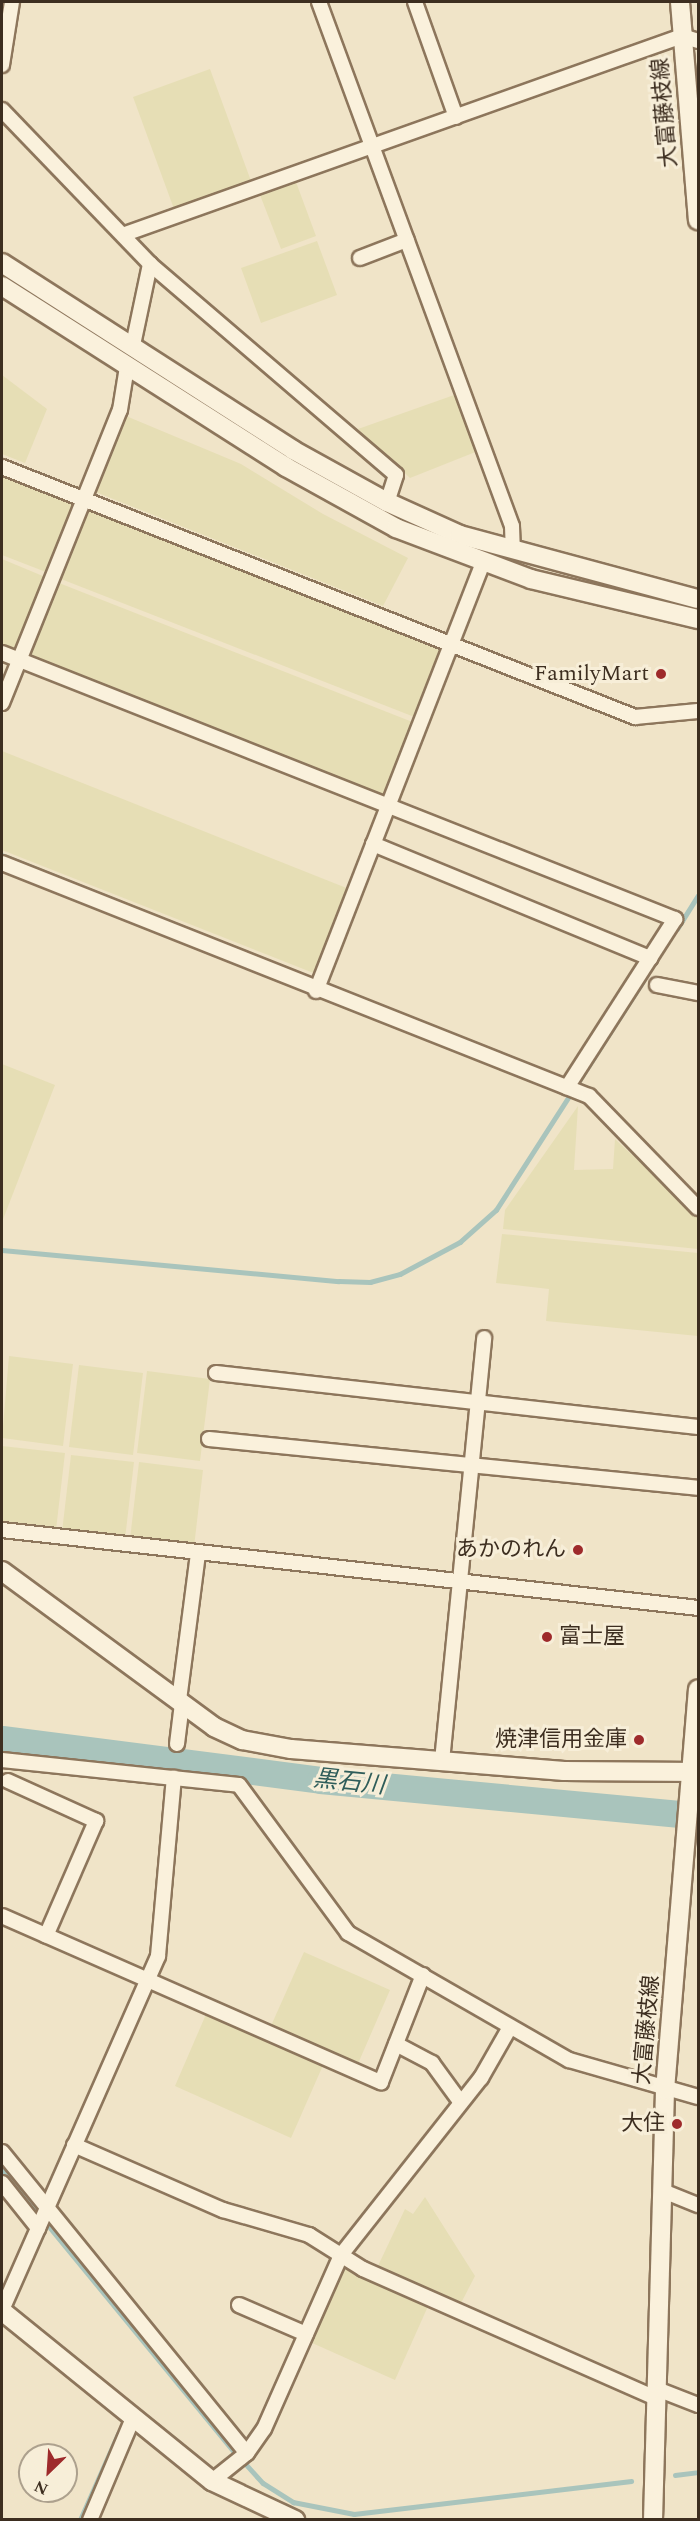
<!DOCTYPE html>
<meta charset="utf-8">
<style>
body{margin:0}
#map{position:relative;width:700px;height:2521px;overflow:hidden;background:#f0e4c8;font-family:Spectral,"Noto Sans JP",serif}
div>[style]{position:absolute}
.farmland>*{inset:0;background:#e6deb5}
.stream>*{height:4.5px;margin:-2.25px;padding:0 2.25px;transform-origin:2.25px;border-radius:2.25px;background:#a9c4bc}
.river>*{height:27px;margin:-13.5px;padding:0 13.5px;transform-origin:13.5px;border-radius:13.5px;background:#a9c4bc}
.roads{filter:drop-shadow(2px 0 #8d765c) drop-shadow(-2px 0 #8d765c) drop-shadow(0 2px #8d765c) drop-shadow(0 -2px #8d765c)}
.street>*{height:14px;margin:-7px;padding:0 7px;transform-origin:7px;border-radius:7px;background:#faf1dc}
.secondary>*{height:18px;margin:-9px;padding:0 9px;transform-origin:9px;border-radius:9px;background:#faf1dc}
.dots>*{width:16px;height:16px;translate:-50% -50%;box-sizing:border-box;border:3px solid #f7eed8;border-radius:50%}
span{translate:-50% -50%;white-space:nowrap;text-align:center;line-height:1.15;-webkit-text-stroke:6px #f7eed8;paint-order:stroke}
.street-label{font-size:22px;color:#3d2e20}
.poi-label{font-size:22px;color:#3d2e20}
.right{translate:-100% -50%;text-align:right}
.left{translate:0 -50%;text-align:left}
.water-label{font-size:24px;color:#2f5d5a;font-style:italic}
.frame{position:absolute;inset:0;border:3px solid #3d2e20;pointer-events:none}
.north{position:absolute;left:18px;top:2443px;width:60px;height:60px;box-sizing:border-box;background:#f7eed8;border:2px solid #ada18e;border-radius:50%;rotate:205deg;font-size:16px;font-weight:700;line-height:24px;text-align:center;color:#3d2e20}
.north::after{content:'';display:block;margin:auto;width:21px;height:27px;background:#9e2a2b;clip-path:polygon(50% 0,100% 100%,50% 72%,0 100%)}
</style>
<div id="map">
<div class="farmland">
<div style="clip-path:polygon(210px 69px,251px 181px,174px 209px,133px 97px)"></div>
<div style="clip-path:polygon(296px 182px,316px 236px,281px 249px,260px 195px)"></div>
<div style="clip-path:polygon(317px 241px,337px 295px,261px 323px,241px 268px)"></div>
<div style="clip-path:polygon(2px 375px,47px 409px,25px 463px,2px 454px)"></div>
<div style="clip-path:polygon(457px 394px,478px 451px,410px 478px,358px 429px)"></div>
<div style="clip-path:polygon(126px 416px,241px 464px,323px 514px,408px 558px,383px 606px,93px 491px)"></div>
<div style="clip-path:polygon(2px 473px,79px 503px,51px 574px,2px 555px)"></div>
<div style="clip-path:polygon(94px 509px,441px 646px,444px 653px,417px 718px,61px 579px,87px 511px)"></div>
<div style="clip-path:polygon(2px 559px,50px 579px,19px 655px,2px 648px)"></div>
<div style="clip-path:polygon(59px 583px,415px 723px,385px 800px,29px 659px)"></div>
<div style="clip-path:polygon(2px 751px,349px 889px,316px 974px,2px 850px)"></div>
<div style="clip-path:polygon(2px 1064px,55px 1085px,2px 1222px)"></div>
<div style="clip-path:polygon(578px 1106px,574px 1170px,613px 1169px,615px 1139px,698px 1216px,698px 1249px,503px 1229px,505px 1210px)"></div>
<div style="clip-path:polygon(502px 1234px,698px 1253px,698px 1336px,546px 1321px,549px 1289px,496px 1283px)"></div>
<div style="clip-path:polygon(9px 1356px,73px 1364px,63px 1446px,2px 1438px)"></div>
<div style="clip-path:polygon(79px 1365px,143px 1373px,133px 1455px,69px 1447px)"></div>
<div style="clip-path:polygon(147px 1371px,210px 1379px,200px 1461px,137px 1453px)"></div>
<div style="clip-path:polygon(2px 1446px,65px 1453px,56px 1530px,2px 1524px)"></div>
<div style="clip-path:polygon(71px 1455px,134px 1462px,125px 1539px,62px 1532px)"></div>
<div style="clip-path:polygon(139px 1462px,203px 1470px,194px 1547px,130px 1539px)"></div>
<div style="clip-path:polygon(304px 1952px,390px 1990px,357px 2066px,270px 2028px)"></div>
<div style="clip-path:polygon(207px 2012px,324px 2063px,291px 2138px,175px 2086px)"></div>
<div style="clip-path:polygon(425px 2197px,475px 2276px,459px 2307px,376px 2270px,405px 2209px,413px 2214px)"></div>
<div style="clip-path:polygon(344px 2266px,429px 2304px,395px 2380px,310px 2342px)"></div>
</div>
<div class="stream">
<div style="left:2px;top:855px;width:293px;rotate:21.8deg"></div>
<div style="left:677px;top:929px;width:39px;rotate:-58deg"></div>
<div style="left:2px;top:1250px;width:338px;rotate:5.3deg"></div>
<div style="left:339px;top:1281px;width:31px;rotate:2deg"></div>
<div style="left:370px;top:1282px;width:31px;rotate:-15deg"></div>
<div style="left:400px;top:1274px;width:68px;rotate:-28.1deg"></div>
<div style="left:460px;top:1242px;width:48px;rotate:-41.6deg"></div>
<div style="left:496px;top:1210px;width:272px;rotate:-57.3deg"></div>
<div style="left:2px;top:2169px;width:365px;rotate:50.6deg"></div>
<div style="left:234px;top:2451px;width:43px;rotate:47.8deg"></div>
<div style="left:263px;top:2483px;width:36px;rotate:32deg"></div>
<div style="left:293px;top:2502px;width:62px;rotate:11.1deg"></div>
<div style="left:354px;top:2514px;width:279px;rotate:-6.8deg"></div>
<div style="left:675px;top:2475px;width:23px;rotate:-7deg"></div>
<div style="left:80px;top:2520px;width:94px;rotate:-66.2deg"></div>
</div>
<div class="river">
<div style="left:2px;top:1739px;width:321px;rotate:7.3deg"></div>
<div style="left:320px;top:1780px;width:380px;rotate:5.4deg"></div>
</div>
<div class="roads">
<div class="street">
<div style="left:319px;top:2px;width:558px;rotate:69.78deg"></div>
<div style="left:512px;top:526px;width:23px;rotate:88deg"></div>
<div style="left:415px;top:2px;width:122px;rotate:70.4deg"></div>
<div style="left:2px;top:65px;width:64px;rotate:-81deg"></div>
<div style="left:2px;top:110px;width:214px;rotate:46.1deg"></div>
<div style="left:150px;top:264px;width:324px;rotate:40.6deg"></div>
<div style="left:396px;top:475px;width:28px;rotate:108deg"></div>
<div style="left:125px;top:234px;width:591px;rotate:-19.57deg"></div>
<div style="left:682px;top:36px;width:17px;rotate:17deg"></div>
<div style="left:360px;top:258px;width:50px;rotate:-21deg"></div>
<div style="left:133px;top:345px;width:83px;rotate:-78.1deg"></div>
<div style="left:2px;top:467px;width:681px;rotate:21.55deg"></div>
<div style="left:635px;top:717px;width:63px;rotate:-5.4deg"></div>
<div style="left:2px;top:653px;width:724px;rotate:21.57deg"></div>
<div style="left:675px;top:919px;width:200px;rotate:122.7deg"></div>
<div style="left:2px;top:703px;width:316px;rotate:-68.1deg"></div>
<div style="left:120px;top:410px;width:44px;rotate:-80.8deg"></div>
<div style="left:373px;top:844px;width:300px;rotate:22.4deg"></div>
<div style="left:2px;top:863px;width:632px;rotate:21.65deg"></div>
<div style="left:589px;top:1096px;width:156px;rotate:45.8deg"></div>
<div style="left:657px;top:985px;width:42px;rotate:11deg"></div>
<div style="left:316px;top:991px;width:459px;rotate:-68.7deg"></div>
<div style="left:216px;top:1373px;width:485px;rotate:6.4deg"></div>
<div style="left:209px;top:1439px;width:491px;rotate:5.7deg"></div>
<div style="left:2px;top:1530px;width:700px;rotate:6.39deg"></div>
<div style="left:179px;top:1700px;width:148px;rotate:-82.6deg"></div>
<div style="left:177px;top:1744px;width:41px;rotate:-83deg"></div>
<div style="left:2px;top:1760px;width:238px;rotate:6deg"></div>
<div style="left:239px;top:1785px;width:184px;rotate:53.6deg"></div>
<div style="left:348px;top:1933px;width:255px;rotate:29.9deg"></div>
<div style="left:569px;top:2060px;width:134px;rotate:16deg"></div>
<div style="left:442px;top:1761px;width:425px;rotate:-84.3deg"></div>
<div style="left:8px;top:1781px;width:97px;rotate:24.4deg"></div>
<div style="left:96px;top:1821px;width:125px;rotate:113.5deg"></div>
<div style="left:2px;top:1916px;width:414px;rotate:23.7deg"></div>
<div style="left:381px;top:2082px;width:115px;rotate:-68.6deg"></div>
<div style="left:396px;top:2044px;width:41px;rotate:27.8deg"></div>
<div style="left:432px;top:2063px;width:46px;rotate:53.9deg"></div>
<div style="left:74px;top:2145px;width:163px;rotate:23.6deg"></div>
<div style="left:223px;top:2210px;width:90px;rotate:16.2deg"></div>
<div style="left:309px;top:2235px;width:64px;rotate:32.2deg"></div>
<div style="left:363px;top:2269px;width:322px;rotate:23.8deg"></div>
<div style="left:2px;top:2152px;width:388px;rotate:50.9deg"></div>
<div style="left:2px;top:2183px;width:58px;rotate:51.3deg"></div>
<div style="left:663px;top:2191px;width:38px;rotate:22deg"></div>
<div style="left:239px;top:2305px;width:73px;rotate:23.4deg"></div>
<div style="left:2px;top:2310px;width:387px;rotate:-66.2deg"></div>
<div style="left:158px;top:1956px;width:179px;rotate:-84.9deg"></div>
<div style="left:657px;top:2389px;width:44px;rotate:21.3deg"></div>
<div style="left:212px;top:2481px;width:45px;rotate:-38.7deg"></div>
<div style="left:247px;top:2453px;width:29px;rotate:-55deg"></div>
<div style="left:264px;top:2429px;width:190px;rotate:-66.1deg"></div>
<div style="left:341px;top:2255px;width:226px;rotate:-51.7deg"></div>
<div style="left:481px;top:2078px;width:56px;rotate:-60.3deg"></div>
<div style="left:90px;top:2520px;width:111px;rotate:-67.1deg"></div>
</div>
<div class="secondary">
<div style="left:680px;top:2px;width:219px;rotate:85.3deg"></div>
<div style="left:2px;top:263px;width:346px;rotate:32.7deg"></div>
<div style="left:293px;top:450px;width:107px;rotate:29deg"></div>
<div style="left:387px;top:502px;width:80px;rotate:24.3deg"></div>
<div style="left:460px;top:535px;width:246px;rotate:15.1deg"></div>
<div style="left:2px;top:286px;width:337px;rotate:32.5deg"></div>
<div style="left:286px;top:467px;width:126px;rotate:29deg"></div>
<div style="left:396px;top:528px;width:144px;rotate:20.7deg"></div>
<div style="left:531px;top:579px;width:172px;rotate:13.5deg"></div>
<div style="left:2px;top:1571px;width:263px;rotate:36.3deg"></div>
<div style="left:214px;top:1727px;width:31px;rotate:25deg"></div>
<div style="left:242px;top:1740px;width:50px;rotate:10.4deg"></div>
<div style="left:291px;top:1749px;width:274px;rotate:4.6deg"></div>
<div style="left:564px;top:1771px;width:134px;rotate:0.4deg"></div>
<div style="left:2px;top:2311px;width:270px;rotate:39deg"></div>
<div style="left:212px;top:2481px;width:92px;rotate:25.2deg"></div>
<div style="left:653px;top:2520px;width:430px;rotate:-88.4deg"></div>
<div style="left:665px;top:2090px;width:402px;rotate:-85.3deg"></div>
</div>
</div>
<div class="dots">
<div style="left:661px;top:674px;background:#9e2a2b"></div>
<div style="left:578px;top:1550px;background:#9e2a2b"></div>
<div style="left:547px;top:1637px;background:#9e2a2b"></div>
<div style="left:639px;top:1740px;background:#9e2a2b"></div>
<div style="left:677px;top:2124px;background:#9e2a2b"></div>
</div>
<div class="street-label">
<span style="left:665px;top:113px;rotate:-95deg">大富藤枝線</span>
<span style="left:647px;top:2030px;rotate:-85deg">大富藤枝線</span>
</div>
<div class="poi-label">
<span class="right" style="left:649px;top:674px">FamilyMart</span>
<span class="right" style="left:566px;top:1550px">あかのれん</span>
<span class="left" style="left:559px;top:1637px">富士屋</span>
<span class="right" style="left:627px;top:1740px">焼津信用金庫</span>
<span class="right" style="left:665px;top:2124px">大住</span>
</div>
<div class="water-label">
<span style="left:349px;top:1783px;rotate:6deg">黒石川</span>
</div>
<div class="frame"></div>
<div class="north">N</div>
</div>
